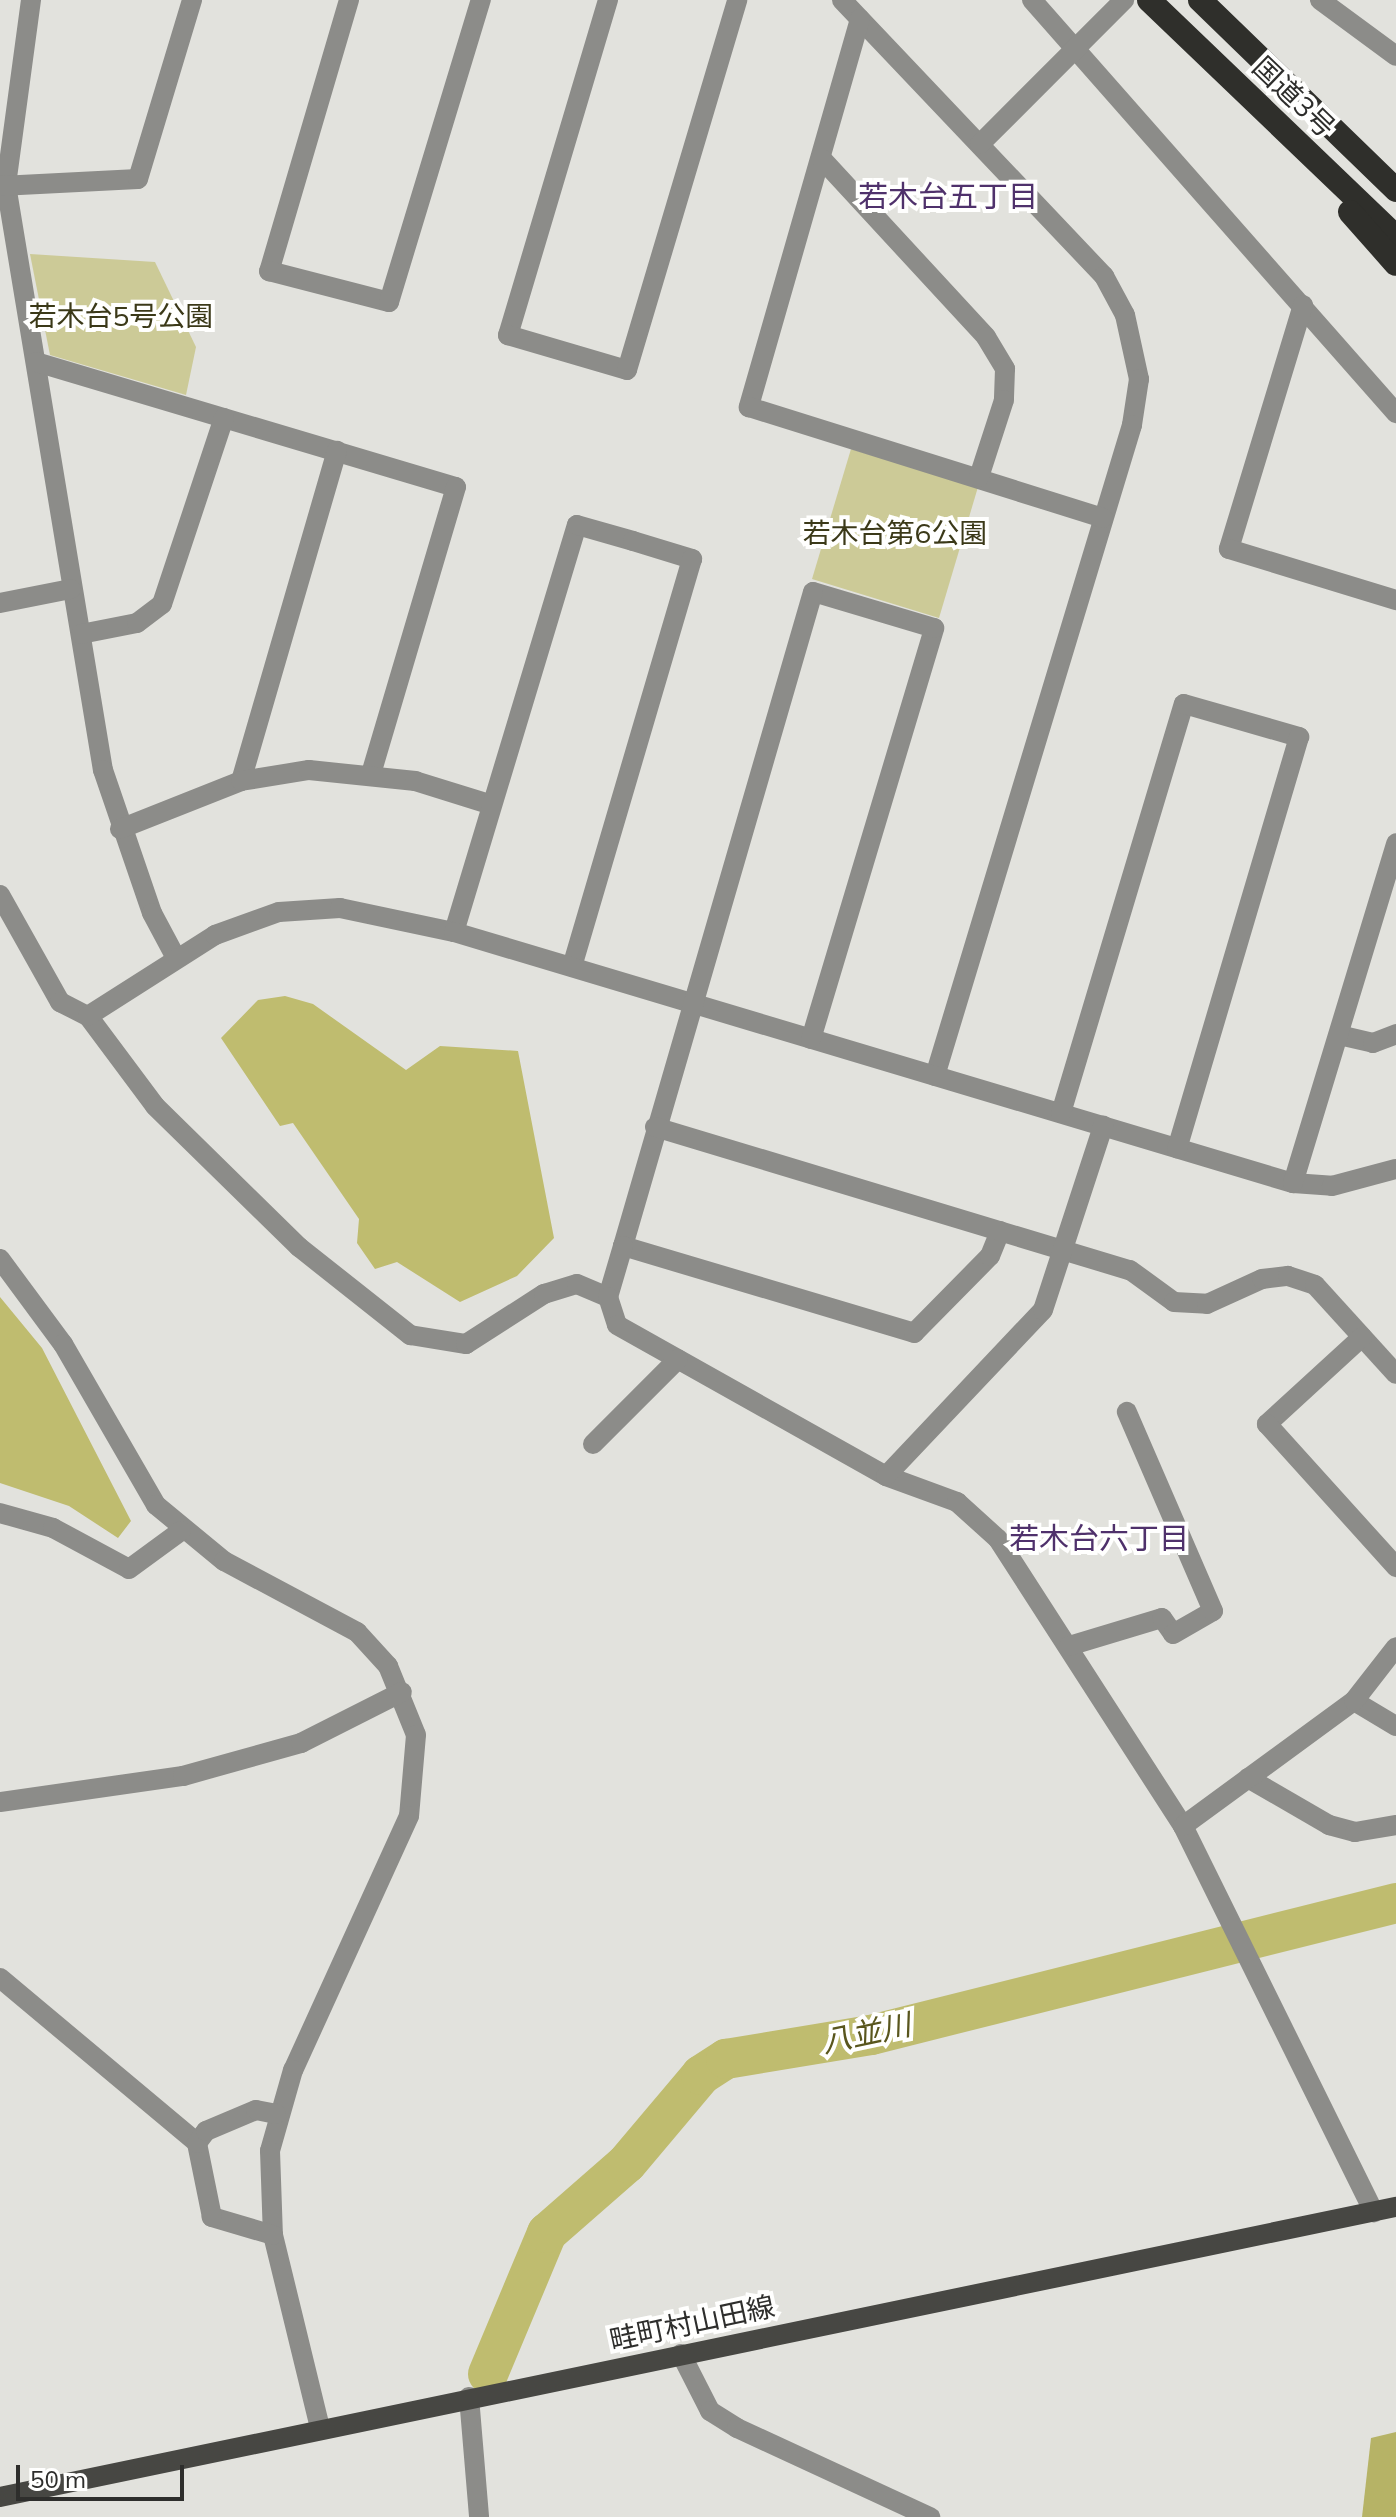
<!DOCTYPE html>
<meta charset="utf-8">
<style>
body{margin:0}
#map{position:relative;width:1396px;height:2517px;overflow:hidden;background:#e2e2dd;font-family:Mulish,"Noto Sans JP",sans-serif}
div>[style]{position:absolute}
.green>*{inset:0;background:#ccca97}
.forest>*{inset:0;background:#b6b366}
.water>*{inset:0;background:#bfbc6f}
.river>*{height:40px;margin:-20px;padding:0 20px;transform-origin:20px;border-radius:20px;background:#bfbc6f}
.minor>*{height:20px;margin:-10px;padding:0 10px;transform-origin:10px;border-radius:10px;background:#8c8c89}
.major>*{height:20px;margin:-10px;padding:0 10px;transform-origin:10px;border-radius:10px;background:#474743}
.highway>*{height:24px;margin:-12px;padding:0 12px;transform-origin:12px;border-radius:12px;background:#2f2f2b}
span{translate:-50% -50%;white-space:nowrap;text-align:center;line-height:1.15;-webkit-text-stroke:8px #fffffe;paint-order:stroke}
.street-label{font-size:28px;color:#2e2e2c}
.park-label{font-size:28px;color:#3b3918}
.neighbourhood-label{font-size:30px;color:#4f316b}
.water-label{font-size:30px;color:#59561d;font-style:italic}
.scale{position:absolute;left:16px;top:2465px;width:168px;height:36px;box-sizing:border-box;border:4px solid #2e2e2c;border-top:0;padding-left:10px;font-size:24px;line-height:28px;white-space:nowrap;color:#2e2e2c;-webkit-text-stroke:6px #fffffe;paint-order:stroke}
</style>
<div id="map">
<div class="green">
<div style="clip-path:polygon(30px 254px,155px 262px,196px 347px,186px 395px,50px 355px)"></div>
<div style="clip-path:polygon(851px 449px,978px 487px,939px 618px,812px 579px)"></div>
</div>
<div class="forest">
<div style="clip-path:polygon(1396px 2432px,1396px 2517px,1362px 2517px,1371px 2438px)"></div>
</div>
<div class="water">
<div style="clip-path:polygon(285px 996px,313px 1004px,406px 1070px,440px 1046px,518px 1051px,554px 1238px,517px 1276px,460px 1302px,397px 1262px,375px 1269px,357px 1243px,359px 1219px,293px 1123px,280px 1126px,221px 1038px,258px 1000px)"></div>
<div style="clip-path:polygon(0 1297px,42px 1348px,131px 1521px,118px 1538px,69px 1506px,0 1483px)"></div>
</div>
<div class="river">
<div style="left:488px;top:2374px;width:153px;rotate:-67.3deg"></div>
<div style="left:547px;top:2233px;width:106px;rotate:-41.2deg"></div>
<div style="left:627px;top:2163px;width:115px;rotate:-49.9deg"></div>
<div style="left:701px;top:2075px;width:30px;rotate:-33deg"></div>
<div style="left:726px;top:2059px;width:147px;rotate:-9.4deg"></div>
<div style="left:871px;top:2035px;width:541px;rotate:-14.11deg"></div>
</div>
<div class="minor">
<div style="left:31px;top:0;width:187px;rotate:97.7deg"></div>
<div style="left:6px;top:185px;width:593px;rotate:80.59deg"></div>
<div style="left:103px;top:770px;width:151px;rotate:71.1deg"></div>
<div style="left:152px;top:913px;width:51px;rotate:61.9deg"></div>
<div style="left:349px;top:0;width:283px;rotate:106.4deg"></div>
<div style="left:269px;top:271px;width:124px;rotate:14.5deg"></div>
<div style="left:389px;top:302px;width:316px;rotate:-73.1deg"></div>
<div style="left:608px;top:0;width:350px;rotate:106.6deg"></div>
<div style="left:508px;top:335px;width:124px;rotate:16.4deg"></div>
<div style="left:627px;top:370px;width:386px;rotate:-73.4deg"></div>
<div style="left:842px;top:0;width:381px;rotate:46.5deg"></div>
<div style="left:1104px;top:276px;width:44px;rotate:61.7deg"></div>
<div style="left:1125px;top:315px;width:66px;rotate:77.7deg"></div>
<div style="left:1139px;top:379px;width:47px;rotate:98.7deg"></div>
<div style="left:1132px;top:425px;width:680px;rotate:106.84deg"></div>
<div style="left:1032px;top:0;width:551px;rotate:48.61deg"></div>
<div style="left:1320px;top:0;width:94px;rotate:36.4deg"></div>
<div style="left:860px;top:19px;width:404px;rotate:106deg"></div>
<div style="left:749px;top:407px;width:371px;rotate:17.4deg"></div>
<div style="left:980px;top:144px;width:204px;rotate:-45deg"></div>
<div style="left:821px;top:158px;width:243px;rotate:47.3deg"></div>
<div style="left:986px;top:337px;width:37px;rotate:59deg"></div>
<div style="left:1005px;top:369px;width:31px;rotate:92deg"></div>
<div style="left:1004px;top:400px;width:81px;rotate:108deg"></div>
<div style="left:0;top:186px;width:138px;rotate:-2.9deg"></div>
<div style="left:138px;top:179px;width:187px;rotate:-73.2deg"></div>
<div style="left:1303px;top:305px;width:255px;rotate:106.9deg"></div>
<div style="left:1229px;top:549px;width:175px;rotate:17deg"></div>
<div style="left:36px;top:362px;width:438px;rotate:16.6deg"></div>
<div style="left:456px;top:487px;width:299px;rotate:106.5deg"></div>
<div style="left:0;top:603px;width:72px;rotate:-11.2deg"></div>
<div style="left:81px;top:634px;width:57px;rotate:-11.1deg"></div>
<div style="left:137px;top:623px;width:31px;rotate:-37deg"></div>
<div style="left:162px;top:604px;width:196px;rotate:-71.6deg"></div>
<div style="left:241px;top:781px;width:344px;rotate:-73.8deg"></div>
<div style="left:120px;top:829px;width:130px;rotate:-21.6deg"></div>
<div style="left:241px;top:781px;width:69px;rotate:-9.2deg"></div>
<div style="left:309px;top:770px;width:107px;rotate:5.9deg"></div>
<div style="left:415px;top:781px;width:77px;rotate:17.3deg"></div>
<div style="left:0;top:895px;width:123px;rotate:60.7deg"></div>
<div style="left:60px;top:1002px;width:31px;rotate:27deg"></div>
<div style="left:88px;top:1016px;width:112px;rotate:53.3deg"></div>
<div style="left:155px;top:1106px;width:202px;rotate:44.4deg"></div>
<div style="left:299px;top:1247px;width:142px;rotate:38.4deg"></div>
<div style="left:410px;top:1335px;width:57px;rotate:9.1deg"></div>
<div style="left:466px;top:1344px;width:93px;rotate:-32.7deg"></div>
<div style="left:544px;top:1294px;width:34px;rotate:-17deg"></div>
<div style="left:577px;top:1284px;width:34px;rotate:23deg"></div>
<div style="left:454px;top:932px;width:425px;rotate:-73.2deg"></div>
<div style="left:577px;top:525px;width:58px;rotate:15.9deg"></div>
<div style="left:633px;top:541px;width:62px;rotate:17deg"></div>
<div style="left:692px;top:559px;width:425px;rotate:106.4deg"></div>
<div style="left:88px;top:1016px;width:151px;rotate:-32.5deg"></div>
<div style="left:215px;top:935px;width:68px;rotate:-19.8deg"></div>
<div style="left:279px;top:912px;width:61px;rotate:-3.8deg"></div>
<div style="left:340px;top:908px;width:116px;rotate:11.9deg"></div>
<div style="left:454px;top:932px;width:876px;rotate:16.66deg"></div>
<div style="left:1293px;top:1183px;width:39px;rotate:4deg"></div>
<div style="left:1332px;top:1186px;width:66px;rotate:-14.9deg"></div>
<div style="left:1339px;top:1035px;width:35px;rotate:13deg"></div>
<div style="left:1373px;top:1043px;width:25px;rotate:-21deg"></div>
<div style="left:811px;top:1039px;width:429px;rotate:-73.3deg"></div>
<div style="left:934px;top:628px;width:126px;rotate:-163.4deg"></div>
<div style="left:813px;top:592px;width:681px;rotate:106.2deg"></div>
<div style="left:623px;top:1246px;width:304px;rotate:16.6deg"></div>
<div style="left:914px;top:1333px;width:108px;rotate:-45.4deg"></div>
<div style="left:990px;top:1256px;width:27px;rotate:-68deg"></div>
<div style="left:1061px;top:1113px;width:427px;rotate:-73.3deg"></div>
<div style="left:1184px;top:704px;width:120px;rotate:16deg"></div>
<div style="left:1299px;top:737px;width:429px;rotate:106.5deg"></div>
<div style="left:655px;top:1127px;width:496px;rotate:16.8deg"></div>
<div style="left:1130px;top:1270px;width:54px;rotate:36deg"></div>
<div style="left:1174px;top:1302px;width:33px;rotate:3deg"></div>
<div style="left:1207px;top:1304px;width:60px;rotate:-24.4deg"></div>
<div style="left:1262px;top:1279px;width:26px;rotate:-7deg"></div>
<div style="left:1288px;top:1276px;width:28px;rotate:18deg"></div>
<div style="left:1315px;top:1285px;width:120px;rotate:47.7deg"></div>
<div style="left:1293px;top:1183px;width:355px;rotate:-73.1deg"></div>
<div style="left:623px;top:1246px;width:53px;rotate:106.4deg"></div>
<div style="left:608px;top:1297px;width:29px;rotate:72deg"></div>
<div style="left:617px;top:1325px;width:308px;rotate:29.3deg"></div>
<div style="left:886px;top:1476px;width:76px;rotate:20.1deg"></div>
<div style="left:957px;top:1502px;width:55px;rotate:42.1deg"></div>
<div style="left:998px;top:1539px;width:341px;rotate:57.2deg"></div>
<div style="left:1183px;top:1826px;width:431px;rotate:63.7deg"></div>
<div style="left:0;top:1259px;width:106px;rotate:53.5deg"></div>
<div style="left:63px;top:1344px;width:186px;rotate:60deg"></div>
<div style="left:156px;top:1505px;width:88px;rotate:39.5deg"></div>
<div style="left:224px;top:1561px;width:151px;rotate:28.1deg"></div>
<div style="left:357px;top:1632px;width:46px;rotate:47.6deg"></div>
<div style="left:388px;top:1666px;width:74px;rotate:67.9deg"></div>
<div style="left:416px;top:1735px;width:81px;rotate:94.9deg"></div>
<div style="left:409px;top:1816px;width:279px;rotate:114.5deg"></div>
<div style="left:293px;top:2070px;width:84px;rotate:105.9deg"></div>
<div style="left:270px;top:2151px;width:84px;rotate:88deg"></div>
<div style="left:273px;top:2235px;width:199px;rotate:76.3deg"></div>
<div style="left:1362px;top:1337px;width:129px;rotate:137.5deg"></div>
<div style="left:1267px;top:1424px;width:193px;rotate:47.9deg"></div>
<div style="left:593px;top:1444px;width:120px;rotate:-45deg"></div>
<div style="left:886px;top:1476px;width:228px;rotate:-46.6deg"></div>
<div style="left:1043px;top:1310px;width:194px;rotate:-71.9deg"></div>
<div style="left:0;top:1513px;width:55px;rotate:15.8deg"></div>
<div style="left:53px;top:1528px;width:86px;rotate:28.3deg"></div>
<div style="left:129px;top:1569px;width:64px;rotate:-36.2deg"></div>
<div style="left:1069px;top:1646px;width:97px;rotate:-16.8deg"></div>
<div style="left:1162px;top:1618px;width:19px;rotate:55deg"></div>
<div style="left:1173px;top:1634px;width:46px;rotate:-29.9deg"></div>
<div style="left:1213px;top:1611px;width:217px;rotate:-113.4deg"></div>
<div style="left:1354px;top:1701px;width:49px;rotate:30.8deg"></div>
<div style="left:1248px;top:1778px;width:94px;rotate:30.1deg"></div>
<div style="left:1329px;top:1825px;width:27px;rotate:15deg"></div>
<div style="left:1355px;top:1832px;width:42px;rotate:-9.7deg"></div>
<div style="left:0;top:1802px;width:185px;rotate:-8.1deg"></div>
<div style="left:183px;top:1776px;width:123px;rotate:-15.6deg"></div>
<div style="left:301px;top:1743px;width:113px;rotate:-26.8deg"></div>
<div style="left:1183px;top:1826px;width:212px;rotate:-36.2deg"></div>
<div style="left:1354px;top:1701px;width:68px;rotate:-52.1deg"></div>
<div style="left:0;top:1978px;width:257px;rotate:39.9deg"></div>
<div style="left:273px;top:2235px;width:64px;rotate:-163.6deg"></div>
<div style="left:212px;top:2217px;width:76px;rotate:-101.5deg"></div>
<div style="left:197px;top:2143px;width:15px;rotate:-53deg"></div>
<div style="left:206px;top:2131px;width:54px;rotate:-22.8deg"></div>
<div style="left:256px;top:2110px;width:20px;rotate:11deg"></div>
<div style="left:681px;top:2354px;width:64px;rotate:63deg"></div>
<div style="left:710px;top:2411px;width:32px;rotate:32deg"></div>
<div style="left:737px;top:2428px;width:213px;rotate:24.8deg"></div>
<div style="left:469px;top:2397px;width:120px;rotate:85.2deg"></div>
</div>
<div class="major">
<div style="left:0;top:2497px;width:1426px;rotate:-11.74deg"></div>
</div>
<div class="highway">
<div style="left:1149px;top:0;width:342px;rotate:43.8deg"></div>
<div style="left:1200px;top:0;width:273px;rotate:44.1deg"></div>
<div style="left:1350px;top:212px;width:69px;rotate:48.5deg"></div>
</div>
<div class="street-label">
<span style="left:1294px;top:97px;rotate:44deg">国道3号</span>
<span style="left:692px;top:2323px;rotate:-12deg">畦町村山田線</span>
</div>
<div class="park-label">
<span style="left:121px;top:316px">若木台5号公園</span>
<span style="left:895px;top:533px">若木台第6公園</span>
</div>
<div class="neighbourhood-label">
<span style="left:948px;top:196px">若木台五丁目</span>
<span style="left:1099px;top:1538px">若木台六丁目</span>
</div>
<div class="water-label">
<span style="left:866px;top:2033px;rotate:-12deg">八並川</span>
</div>
<div class="scale">50 m</div>
</div>
